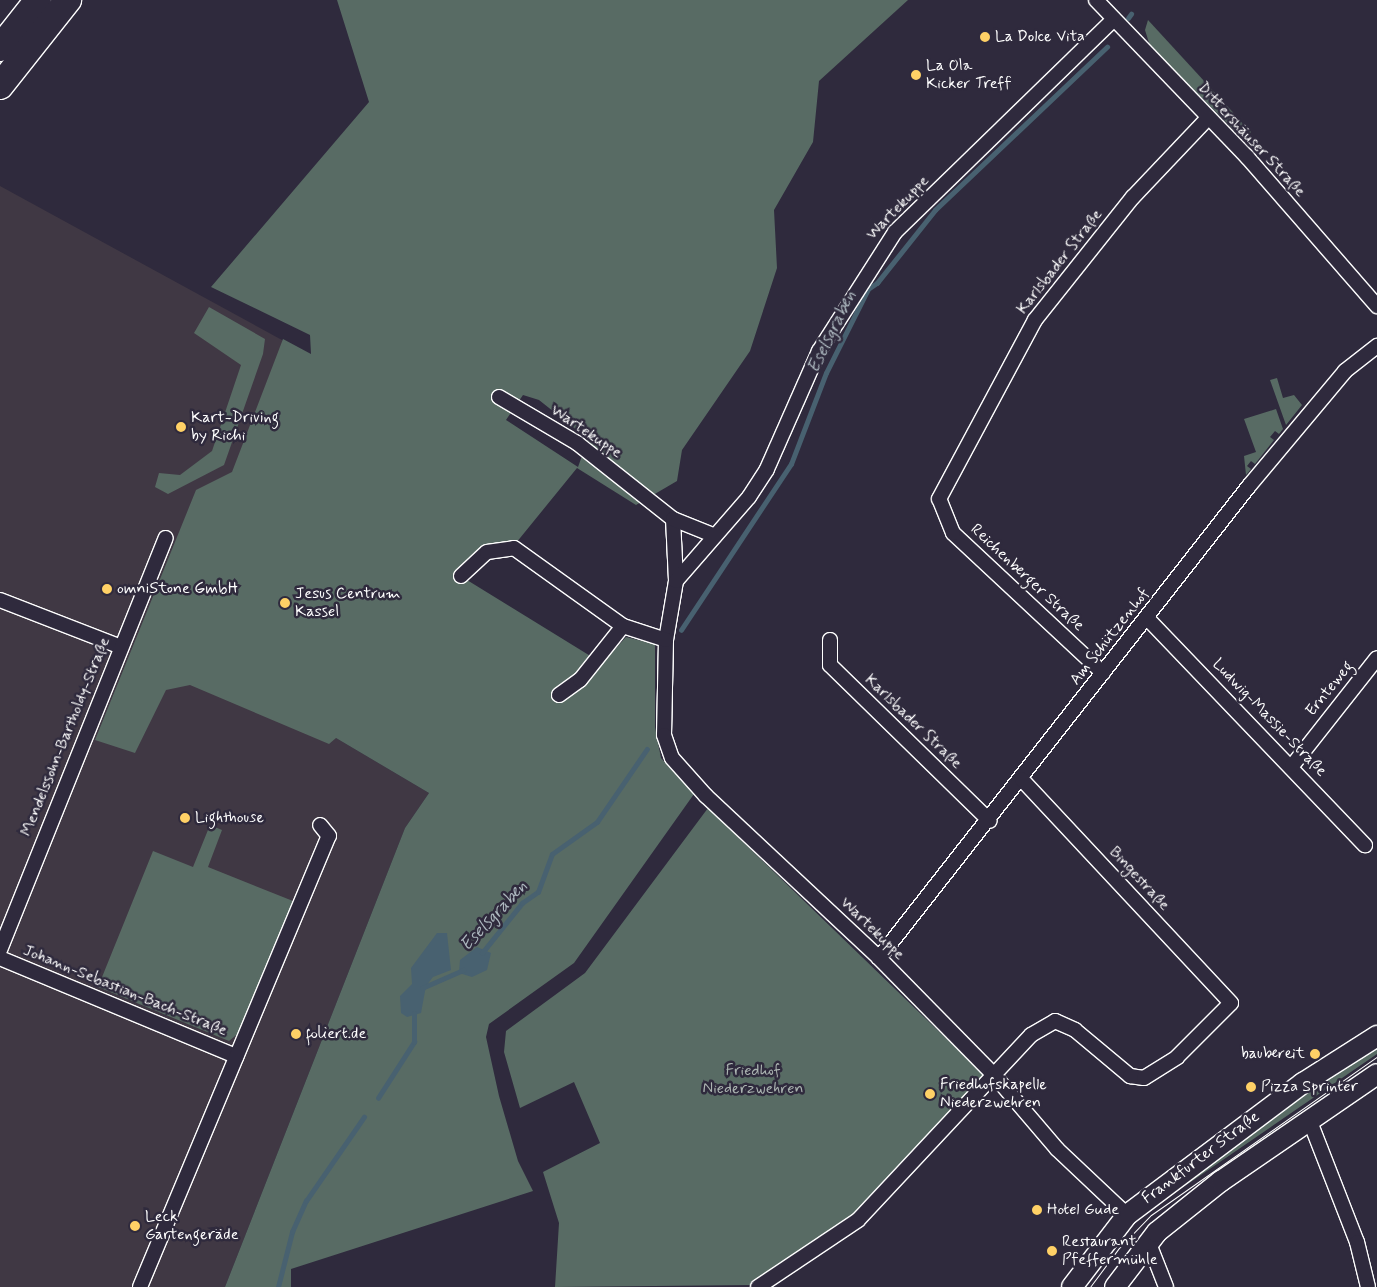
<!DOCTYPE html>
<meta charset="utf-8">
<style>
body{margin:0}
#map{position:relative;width:1377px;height:1287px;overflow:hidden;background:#2f2a3d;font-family:Mynerve,sans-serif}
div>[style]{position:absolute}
.built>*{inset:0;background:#403844}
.green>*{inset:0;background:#586b64}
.water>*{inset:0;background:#486170}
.stream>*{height:4.5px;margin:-2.25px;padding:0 2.25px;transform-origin:2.25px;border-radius:2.25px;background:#486170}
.roads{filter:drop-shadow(1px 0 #fff) drop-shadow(-1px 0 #fff) drop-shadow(0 1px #fff) drop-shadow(0 -1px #fff)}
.street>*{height:14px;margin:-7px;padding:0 7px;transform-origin:7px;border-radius:7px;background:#2f2a3d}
.secondary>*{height:20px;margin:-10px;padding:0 10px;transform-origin:10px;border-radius:10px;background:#2f2a3d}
.highway>*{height:26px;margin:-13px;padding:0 13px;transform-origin:13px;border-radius:13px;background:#2f2a3d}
.tram>*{height:1px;margin:-0.5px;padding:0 0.5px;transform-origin:0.5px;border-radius:0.5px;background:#fff}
.dots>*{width:14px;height:14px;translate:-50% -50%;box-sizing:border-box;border:2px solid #2f2a3d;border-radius:50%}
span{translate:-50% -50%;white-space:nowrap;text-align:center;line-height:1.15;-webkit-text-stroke:5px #2f2a3d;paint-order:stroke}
.poi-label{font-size:16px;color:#fff}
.left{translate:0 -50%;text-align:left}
.right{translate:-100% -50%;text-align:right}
.street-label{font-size:16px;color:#fff}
.park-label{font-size:16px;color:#acb5b2}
.water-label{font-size:18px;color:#adb8bf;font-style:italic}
</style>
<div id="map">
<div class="built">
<div style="clip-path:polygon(0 186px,390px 399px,336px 738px,429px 793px,405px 828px,225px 1287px,0 1287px)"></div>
</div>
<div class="green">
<div style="clip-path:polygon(evenodd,337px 0,908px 0,819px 81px,813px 142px,774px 210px,777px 268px,750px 351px,682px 450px,677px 481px,636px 505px,577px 468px,516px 543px,482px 547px,454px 572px,592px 657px,599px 667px,626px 637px,655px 644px,655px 727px,661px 758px,694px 794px,574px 963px,489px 1024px,486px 1037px,499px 1096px,518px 1161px,533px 1191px,291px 1269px,291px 1287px,225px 1287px,405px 828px,429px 793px,336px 738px,329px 744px,190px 685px,166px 690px,135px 753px,95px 740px,196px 490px,232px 472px,283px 339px,311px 354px,310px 335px,211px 287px,369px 102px,337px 0,523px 395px,539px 400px,588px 439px,578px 467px,506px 420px,523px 395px)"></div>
<div style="clip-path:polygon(1148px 20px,1251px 132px,1248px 136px,1242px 138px,1150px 46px,1145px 30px)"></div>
<div style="clip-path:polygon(209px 307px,265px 339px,263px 354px,224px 465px,168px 494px,155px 487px,159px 473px,180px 475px,212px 451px,241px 365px,194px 333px)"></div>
<div style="clip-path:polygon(1277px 378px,1283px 398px,1294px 395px,1302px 405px,1286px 425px,1270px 380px)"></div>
<div style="clip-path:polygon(1276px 409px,1283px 429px,1279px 434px,1275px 431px,1270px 437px,1274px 440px,1255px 464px,1251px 461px,1247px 466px,1251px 469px,1246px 475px,1244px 456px,1256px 452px,1244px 419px)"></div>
<div style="clip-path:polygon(708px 808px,985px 1076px,850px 1217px,752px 1285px,555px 1287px,559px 1223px,543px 1172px,600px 1143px,574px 1082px,520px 1108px,504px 1052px,506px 1031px,585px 973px)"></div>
<div style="clip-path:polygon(210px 825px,222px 830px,208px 867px,293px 901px,240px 1032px,229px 1041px,98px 987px,153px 851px,193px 867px)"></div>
<div style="clip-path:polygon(1377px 1045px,1377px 1054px,1182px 1188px,1309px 1088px)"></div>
</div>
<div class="water">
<div style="clip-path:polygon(437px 933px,447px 933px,451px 970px,433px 977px,426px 986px,421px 1013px,407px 1017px,401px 1013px,400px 996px,412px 984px,411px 968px)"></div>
<div style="clip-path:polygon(477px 947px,491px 953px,487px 970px,472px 977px,459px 973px,460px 960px)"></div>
</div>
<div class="stream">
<div style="left:1128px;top:18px;width:5px;rotate:-53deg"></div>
<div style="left:681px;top:630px;width:199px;rotate:-56.5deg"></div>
<div style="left:791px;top:464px;width:97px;rotate:-69deg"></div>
<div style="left:826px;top:373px;width:94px;rotate:-63.4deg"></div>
<div style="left:868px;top:289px;width:11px;rotate:-34deg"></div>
<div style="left:877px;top:283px;width:93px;rotate:-51.5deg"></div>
<div style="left:935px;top:210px;width:237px;rotate:-43.5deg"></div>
<div style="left:482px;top:953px;width:64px;rotate:-51.3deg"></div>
<div style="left:522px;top:903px;width:19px;rotate:-35deg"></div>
<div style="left:538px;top:892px;width:40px;rotate:-69.8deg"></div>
<div style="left:552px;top:854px;width:55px;rotate:-35.4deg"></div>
<div style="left:597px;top:822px;width:88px;rotate:-55.6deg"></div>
<div style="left:422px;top:988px;width:45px;rotate:-23.7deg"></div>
<div style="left:378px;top:1098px;width:67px;rotate:-57.3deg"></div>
<div style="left:414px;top:1042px;width:28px;rotate:-90deg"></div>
<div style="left:278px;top:1287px;width:57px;rotate:-75.7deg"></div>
<div style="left:292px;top:1232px;width:34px;rotate:-66deg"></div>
<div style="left:306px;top:1201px;width:102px;rotate:-55.4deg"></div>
</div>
<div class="roads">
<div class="street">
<div style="left:1096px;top:0;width:218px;rotate:46.1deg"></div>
<div style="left:1247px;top:157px;width:198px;rotate:48.9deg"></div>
<div style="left:499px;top:397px;width:91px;rotate:30.5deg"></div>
<div style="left:577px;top:443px;width:122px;rotate:38.4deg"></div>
<div style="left:673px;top:519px;width:62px;rotate:87.2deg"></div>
<div style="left:676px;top:581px;width:60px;rotate:99.6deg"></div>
<div style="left:666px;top:640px;width:95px;rotate:91.2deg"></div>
<div style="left:664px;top:735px;width:24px;rotate:71deg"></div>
<div style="left:672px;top:758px;width:51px;rotate:48.2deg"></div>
<div style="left:706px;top:796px;width:237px;rotate:43.1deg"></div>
<div style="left:879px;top:958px;width:163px;rotate:45.5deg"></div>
<div style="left:993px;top:1074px;width:99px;rotate:49.5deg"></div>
<div style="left:1057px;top:1149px;width:96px;rotate:43.3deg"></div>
<div style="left:673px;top:519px;width:45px;rotate:22deg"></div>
<div style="left:461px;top:576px;width:35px;rotate:-43deg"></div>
<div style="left:487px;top:552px;width:27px;rotate:-8deg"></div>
<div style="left:514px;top:548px;width:134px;rotate:35.6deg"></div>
<div style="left:676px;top:581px;width:111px;rotate:-49deg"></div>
<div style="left:749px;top:497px;width:33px;rotate:-57deg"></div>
<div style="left:767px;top:469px;width:129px;rotate:-66.2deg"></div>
<div style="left:819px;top:351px;width:141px;rotate:-57.4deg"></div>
<div style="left:895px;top:232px;width:305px;rotate:-44.2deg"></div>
<div style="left:0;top:600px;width:130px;rotate:21.2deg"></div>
<div style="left:1147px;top:618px;width:315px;rotate:46.2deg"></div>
<div style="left:830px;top:640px;width:25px;rotate:90deg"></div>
<div style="left:830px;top:665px;width:223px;rotate:44.3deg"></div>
<div style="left:1103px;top:673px;width:205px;rotate:-137deg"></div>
<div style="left:953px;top:533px;width:37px;rotate:-112deg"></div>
<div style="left:939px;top:499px;width:203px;rotate:-61.8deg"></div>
<div style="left:1035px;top:320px;width:157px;rotate:-51.5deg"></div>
<div style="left:1133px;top:197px;width:109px;rotate:-46.5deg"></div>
<div style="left:559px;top:695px;width:26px;rotate:-36deg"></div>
<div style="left:580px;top:680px;width:69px;rotate:-51.5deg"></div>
<div style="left:623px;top:626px;width:45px;rotate:18deg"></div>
<div style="left:1292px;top:766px;width:137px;rotate:-51.8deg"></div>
<div style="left:0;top:950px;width:444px;rotate:-68.1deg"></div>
<div style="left:0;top:958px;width:256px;rotate:22.6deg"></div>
<div style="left:879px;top:958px;width:600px;rotate:-51.91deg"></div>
<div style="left:1249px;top:486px;width:150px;rotate:-50.1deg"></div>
<div style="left:1345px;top:371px;width:41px;rotate:-38deg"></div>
<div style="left:1309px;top:1119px;width:132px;rotate:68.7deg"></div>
<div style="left:1357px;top:1242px;width:46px;rotate:76.3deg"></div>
<div style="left:1148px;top:1241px;width:49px;rotate:68.6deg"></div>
<div style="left:140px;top:1287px;width:489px;rotate:-67.3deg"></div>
<div style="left:329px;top:836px;width:14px;rotate:-129deg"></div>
<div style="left:758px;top:1287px;width:120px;rotate:-33.8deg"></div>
<div style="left:858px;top:1220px;width:253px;rotate:-46.9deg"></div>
<div style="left:1031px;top:1035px;width:28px;rotate:-30deg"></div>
<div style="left:1055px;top:1021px;width:22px;rotate:24deg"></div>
<div style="left:1075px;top:1030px;width:72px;rotate:39.9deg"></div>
<div style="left:1130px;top:1076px;width:14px;rotate:8deg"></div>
<div style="left:1144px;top:1078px;width:39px;rotate:-32deg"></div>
<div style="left:1177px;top:1057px;width:76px;rotate:-45deg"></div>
<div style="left:1231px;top:1003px;width:306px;rotate:-133.1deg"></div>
</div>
<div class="secondary">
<div style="left:1072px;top:1287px;width:91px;rotate:-52.6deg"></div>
<div style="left:1127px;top:1215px;width:220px;rotate:-36.9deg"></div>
<div style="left:1303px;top:1083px;width:88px;rotate:-32.4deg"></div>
<div style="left:1115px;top:1287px;width:69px;rotate:-52.6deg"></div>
<div style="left:1157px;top:1232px;width:82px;rotate:-38.6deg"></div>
<div style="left:1221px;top:1181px;width:189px;rotate:-34.4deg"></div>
</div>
<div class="highway">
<div style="left:0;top:48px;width:61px;rotate:-51.6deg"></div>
<div style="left:0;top:86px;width:110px;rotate:-51.7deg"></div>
</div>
</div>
<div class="tram">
<div style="left:1090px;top:1287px;width:49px;rotate:-53.4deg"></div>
<div style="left:1119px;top:1248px;width:46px;rotate:-45.9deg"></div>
<div style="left:1151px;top:1215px;width:276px;rotate:-35deg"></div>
</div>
<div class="dots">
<div style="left:985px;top:37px;background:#ffd166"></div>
<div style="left:916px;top:75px;background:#ffd166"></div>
<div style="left:181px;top:427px;background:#ffd166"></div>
<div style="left:107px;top:589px;background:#ffd166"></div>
<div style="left:285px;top:603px;background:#ffd166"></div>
<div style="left:185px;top:818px;background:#ffd166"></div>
<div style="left:296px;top:1034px;background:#ffd166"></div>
<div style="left:1315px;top:1054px;background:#ffd166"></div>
<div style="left:1251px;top:1087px;background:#ffd166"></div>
<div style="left:930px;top:1094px;background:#ffd166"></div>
<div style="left:1037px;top:1210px;background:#ffd166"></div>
<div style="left:135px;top:1226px;background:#ffd166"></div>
<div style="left:1052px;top:1251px;background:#ffd166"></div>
</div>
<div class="poi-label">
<span class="left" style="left:995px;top:37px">La Dolce Vita</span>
<span class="left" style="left:926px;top:75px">La Ola<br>Kicker Treff</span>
<span class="left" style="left:191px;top:427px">Kart-Driving<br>by Richi</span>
<span class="left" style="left:117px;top:589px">omniStone GmbH</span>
<span class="left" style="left:295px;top:603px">Jesus Centrum<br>Kassel</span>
<span class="left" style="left:195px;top:818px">Lighthouse</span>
<span class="left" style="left:306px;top:1034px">foliert.de</span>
<span class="right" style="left:1305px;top:1054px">baubereit</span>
<span class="left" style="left:940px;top:1094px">Friedhofskapelle<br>Niederzwehren</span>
<span class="left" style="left:1261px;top:1087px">Pizza Sprinter</span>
<span class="left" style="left:1047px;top:1210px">Hotel Gude</span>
<span class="left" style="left:145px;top:1226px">Leck<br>Gartengeräde</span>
<span class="left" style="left:1062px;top:1251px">Restaurant<br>Pfeffermühle</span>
</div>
<div class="street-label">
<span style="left:1251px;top:140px;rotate:47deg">Dittershäuser Straße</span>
<span style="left:898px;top:208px;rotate:-46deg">Wartekuppe</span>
<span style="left:1060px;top:262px;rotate:-52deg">Karlsbader Straße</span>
<span style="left:586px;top:432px;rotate:34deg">Wartekuppe</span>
<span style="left:1027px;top:578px;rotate:43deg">Reichenberger Straße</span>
<span style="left:1110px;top:637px;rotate:-52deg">Am Schützenhof</span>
<span style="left:1330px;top:689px;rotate:-51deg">Ernteweg</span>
<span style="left:1269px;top:718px;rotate:46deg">Ludwig-Massie-Straße</span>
<span style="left:913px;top:722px;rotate:44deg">Karlsbader Straße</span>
<span style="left:66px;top:737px;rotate:-68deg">Mendelssohn-Bartholdy-Straße</span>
<span style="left:1139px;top:879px;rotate:47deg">Bingestraße</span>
<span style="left:872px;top:929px;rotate:44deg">Wartekuppe</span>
<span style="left:125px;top:991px;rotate:22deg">Johann-Sebastian-Bach-Straße</span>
<span style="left:1201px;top:1158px;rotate:-37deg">Frankfurter Straße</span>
</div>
<div class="park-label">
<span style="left:753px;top:1080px">Friedhof<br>Niederzwehren</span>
</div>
<div class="water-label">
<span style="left:832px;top:332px;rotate:-64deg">Eselsgraben</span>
<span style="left:494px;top:916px;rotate:-47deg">Eselsgraben</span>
</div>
</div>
